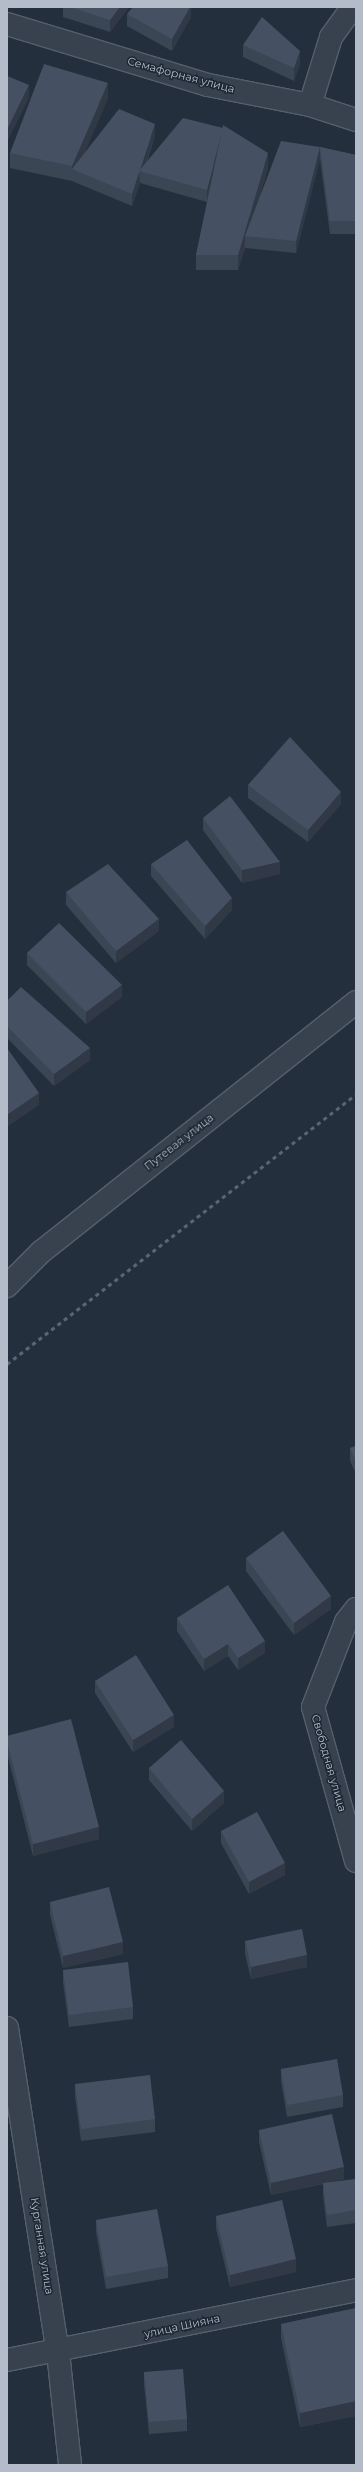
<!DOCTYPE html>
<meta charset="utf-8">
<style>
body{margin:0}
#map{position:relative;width:363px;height:2472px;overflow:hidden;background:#242f3e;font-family:Montserrat,sans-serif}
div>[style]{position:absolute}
.roads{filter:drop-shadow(1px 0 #565f6c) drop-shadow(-1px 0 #565f6c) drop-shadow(0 1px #565f6c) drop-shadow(0 -1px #565f6c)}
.minor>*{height:22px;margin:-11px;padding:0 11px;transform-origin:11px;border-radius:11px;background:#38414e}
.rail>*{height:3px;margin-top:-1.5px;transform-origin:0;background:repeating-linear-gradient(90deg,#5a6575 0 4px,transparent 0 8px)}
.wall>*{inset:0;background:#3b4654}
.shaded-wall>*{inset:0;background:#303945}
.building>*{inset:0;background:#455162}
span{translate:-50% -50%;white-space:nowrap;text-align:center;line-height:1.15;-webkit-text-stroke:3px #1d2633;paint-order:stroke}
.street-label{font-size:11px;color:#b4bcc9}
.frame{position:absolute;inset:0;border:8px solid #b4bcc9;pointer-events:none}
</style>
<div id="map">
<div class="roads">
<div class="minor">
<div style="left:7px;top:24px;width:210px;rotate:16.9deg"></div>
<div style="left:208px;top:85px;width:104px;rotate:11.1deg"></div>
<div style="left:310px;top:105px;width:48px;rotate:18.1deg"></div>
<div style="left:310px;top:105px;width:71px;rotate:-72.8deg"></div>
<div style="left:331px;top:37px;width:37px;rotate:-54deg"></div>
<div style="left:7px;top:1286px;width:48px;rotate:-45deg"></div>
<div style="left:41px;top:1252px;width:402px;rotate:-38.4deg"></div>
<div style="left:356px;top:1609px;width:16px;rotate:128deg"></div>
<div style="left:346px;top:1622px;width:91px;rotate:111.2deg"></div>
<div style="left:313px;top:1707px;width:160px;rotate:74.4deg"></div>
<div style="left:7px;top:2028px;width:328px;rotate:81.1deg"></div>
<div style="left:58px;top:2352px;width:114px;rotate:83.9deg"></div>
<div style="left:7px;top:2360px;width:356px;rotate:-11.3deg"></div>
</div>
</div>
<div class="rail">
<div style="left:7px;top:1364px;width:441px;rotate:-37.7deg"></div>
</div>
<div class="wall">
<div style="clip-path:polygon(63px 7px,129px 7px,110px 32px,63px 17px)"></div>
<div style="clip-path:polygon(191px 7px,191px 17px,172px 51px,127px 26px,127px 14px)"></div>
<div style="clip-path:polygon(243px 45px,300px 64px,294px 81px,243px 57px)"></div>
<div style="clip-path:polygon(108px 98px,84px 154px,155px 136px,147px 162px,268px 168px,260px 195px,320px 159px,296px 253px,245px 248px,238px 270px,196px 270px,196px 255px,209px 194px,207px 202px,140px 183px,132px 206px,72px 181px,10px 168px,10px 153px)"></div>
<div style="clip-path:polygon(320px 147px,356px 155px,356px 234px,330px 234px,320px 159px)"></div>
<div style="clip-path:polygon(248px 785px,341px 804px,308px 842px,248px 798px)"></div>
<div style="clip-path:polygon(203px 818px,280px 874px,242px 883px,203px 830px)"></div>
<div style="clip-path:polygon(151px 864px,232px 910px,205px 939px,151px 876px)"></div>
<div style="clip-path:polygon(66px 892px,159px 931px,116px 963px,66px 905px)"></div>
<div style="clip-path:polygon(27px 953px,122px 997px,86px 1024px,27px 965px)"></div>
<div style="clip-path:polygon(7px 1001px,90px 1060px,54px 1086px,7px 1038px)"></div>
<div style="clip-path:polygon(356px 1446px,356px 1474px,350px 1461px,350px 1448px)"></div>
<div style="clip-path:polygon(246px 1558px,331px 1609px,294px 1635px,246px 1571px)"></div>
<div style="clip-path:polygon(177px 1618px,265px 1653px,238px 1670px,228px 1656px,204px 1671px,177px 1631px)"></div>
<div style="clip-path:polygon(95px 1681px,174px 1727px,133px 1752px,95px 1693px)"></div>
<div style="clip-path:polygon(7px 1736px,99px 1839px,33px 1856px,7px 1753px)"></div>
<div style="clip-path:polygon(149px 1768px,224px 1803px,192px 1831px,149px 1780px)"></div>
<div style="clip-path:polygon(221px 1831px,285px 1875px,249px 1894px,221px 1843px)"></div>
<div style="clip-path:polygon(50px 1902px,123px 1954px,63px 1968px,50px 1915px)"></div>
<div style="clip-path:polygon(245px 1941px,307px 1967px,251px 1979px,245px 1954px)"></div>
<div style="clip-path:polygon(63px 1970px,133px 2007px,133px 2019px,69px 2027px,63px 1982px)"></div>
<div style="clip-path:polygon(281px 2069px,343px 2095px,343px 2107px,287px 2117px,281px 2081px)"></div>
<div style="clip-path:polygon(75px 2084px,155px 2119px,155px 2132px,81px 2141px,75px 2096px)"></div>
<div style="clip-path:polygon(259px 2130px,344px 2179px,327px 2183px,356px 2179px,356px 2223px,327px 2227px,323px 2196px,323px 2184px,271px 2195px,259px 2142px)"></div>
<div style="clip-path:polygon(216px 2216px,296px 2272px,230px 2287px,216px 2228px)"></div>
<div style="clip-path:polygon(96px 2220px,168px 2266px,168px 2278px,106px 2289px,96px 2232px)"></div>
<div style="clip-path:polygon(356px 2308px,356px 2416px,300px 2427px,281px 2338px,281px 2324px)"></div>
<div style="clip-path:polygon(144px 2372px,187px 2419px,187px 2431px,149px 2434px,144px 2384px)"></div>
</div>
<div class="shaded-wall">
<div style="clip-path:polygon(120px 7px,129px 7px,110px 32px,110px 20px)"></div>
<div style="clip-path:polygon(190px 7px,191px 7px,191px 17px,172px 51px,172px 39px)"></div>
<div style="clip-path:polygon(300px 51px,300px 64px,294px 81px,294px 68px)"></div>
<div style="clip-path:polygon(108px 83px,108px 98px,77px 171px,72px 169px,72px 181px,72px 166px)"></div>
<div style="clip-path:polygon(29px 85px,29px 98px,7px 142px,7px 130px)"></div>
<div style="clip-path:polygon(155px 124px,155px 136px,143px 172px,140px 171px)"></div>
<div style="clip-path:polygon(223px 128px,223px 140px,207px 202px,207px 190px)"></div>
<div style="clip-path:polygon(320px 147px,320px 159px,296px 253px,296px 241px)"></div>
<div style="clip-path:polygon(268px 153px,268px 168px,248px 236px,245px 236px,245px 248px,238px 270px,238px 255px)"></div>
<div style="clip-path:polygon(139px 172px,140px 183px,132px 206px,132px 194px)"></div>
<div style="clip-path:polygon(341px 792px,341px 804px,308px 842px,308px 830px)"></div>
<div style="clip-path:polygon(280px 862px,280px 874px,242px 883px,242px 870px)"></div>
<div style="clip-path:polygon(232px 898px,232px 910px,205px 939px,205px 926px)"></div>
<div style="clip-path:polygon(159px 919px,159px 931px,116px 963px,116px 951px)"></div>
<div style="clip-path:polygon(122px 985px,122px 997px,86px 1024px,86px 1012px)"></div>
<div style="clip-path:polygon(90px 1048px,90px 1060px,54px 1086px,54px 1074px)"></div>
<div style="clip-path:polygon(39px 1093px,39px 1105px,7px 1127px,7px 1115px)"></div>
<div style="clip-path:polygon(331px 1596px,331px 1609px,294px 1635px,294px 1623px)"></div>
<div style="clip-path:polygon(265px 1641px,265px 1653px,238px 1670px,238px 1658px)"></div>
<div style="clip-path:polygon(228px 1644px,228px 1656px,204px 1671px,204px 1659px)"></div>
<div style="clip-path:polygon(174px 1715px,174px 1727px,133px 1752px,133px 1740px)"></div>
<div style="clip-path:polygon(224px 1791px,224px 1803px,192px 1831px,192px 1819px)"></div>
<div style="clip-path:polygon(99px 1827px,99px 1839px,33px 1856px,33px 1844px)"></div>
<div style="clip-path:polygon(285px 1863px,285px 1875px,249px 1894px,249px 1882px)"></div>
<div style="clip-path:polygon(123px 1942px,123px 1954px,63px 1968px,63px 1956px)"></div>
<div style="clip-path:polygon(307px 1955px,307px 1967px,251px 1979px,251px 1967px)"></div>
<div style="clip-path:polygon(344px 2167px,344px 2179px,271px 2195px,271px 2183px)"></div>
<div style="clip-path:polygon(296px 2259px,296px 2272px,230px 2287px,230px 2275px)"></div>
<div style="clip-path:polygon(356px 2401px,356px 2416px,300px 2427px,300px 2413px)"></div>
</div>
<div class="building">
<div style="clip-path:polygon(70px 7px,120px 7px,110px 20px)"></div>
<div style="clip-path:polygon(133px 7px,190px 7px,172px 39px,127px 14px)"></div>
<div style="clip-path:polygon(262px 17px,300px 51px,294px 68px,243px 45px)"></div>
<div style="clip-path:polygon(44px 64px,108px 83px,72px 166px,10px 153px)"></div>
<div style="clip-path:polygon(7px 76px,29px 85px,7px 130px)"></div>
<div style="clip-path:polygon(119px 109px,155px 124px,132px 194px,72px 169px)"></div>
<div style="clip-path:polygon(183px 118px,223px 128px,207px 190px,139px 171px)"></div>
<div style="clip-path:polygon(223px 125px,268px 153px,238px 255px,196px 255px)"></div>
<div style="clip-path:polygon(281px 141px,320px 147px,296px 241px,245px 236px)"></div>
<div style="clip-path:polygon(320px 147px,356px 155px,356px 221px,330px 221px)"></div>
<div style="clip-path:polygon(290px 737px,341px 792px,308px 830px,248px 785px)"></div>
<div style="clip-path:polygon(230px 796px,280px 862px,242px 870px,203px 818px)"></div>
<div style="clip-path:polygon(187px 840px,232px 898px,205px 926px,151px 864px)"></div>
<div style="clip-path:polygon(108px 864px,159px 919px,116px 951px,66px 892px)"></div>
<div style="clip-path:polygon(59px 923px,122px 985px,86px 1012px,27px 953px)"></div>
<div style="clip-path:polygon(21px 987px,90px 1048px,54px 1074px,7px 1026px,7px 1001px)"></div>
<div style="clip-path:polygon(7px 1048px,39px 1093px,7px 1115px)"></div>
<div style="clip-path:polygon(356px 1446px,356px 1462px,350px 1448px)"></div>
<div style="clip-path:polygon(283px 1531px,331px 1596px,294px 1623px,246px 1558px)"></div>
<div style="clip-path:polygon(228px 1585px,265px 1641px,238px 1658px,228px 1644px,204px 1659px,177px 1618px)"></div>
<div style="clip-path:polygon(136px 1655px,174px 1715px,133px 1740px,95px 1681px)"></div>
<div style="clip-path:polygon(71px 1719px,99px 1827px,33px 1844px,7px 1741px,7px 1736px)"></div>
<div style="clip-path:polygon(181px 1740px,224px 1791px,192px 1819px,149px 1768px)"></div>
<div style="clip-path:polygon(257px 1812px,285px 1863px,249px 1882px,221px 1831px)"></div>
<div style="clip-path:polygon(109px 1887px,123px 1942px,63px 1956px,50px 1902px)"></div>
<div style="clip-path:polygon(302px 1929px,307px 1955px,251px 1967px,245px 1941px)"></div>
<div style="clip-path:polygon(128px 1962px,133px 2007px,69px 2015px,63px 1970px)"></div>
<div style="clip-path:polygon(337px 2059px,343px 2095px,287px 2105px,281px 2069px)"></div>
<div style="clip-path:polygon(150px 2075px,155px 2119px,81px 2129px,75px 2084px)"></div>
<div style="clip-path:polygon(332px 2114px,344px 2167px,271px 2183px,259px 2130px)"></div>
<div style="clip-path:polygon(356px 2179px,356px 2210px,327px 2215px,323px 2183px)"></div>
<div style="clip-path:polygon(282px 2200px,296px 2259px,230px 2275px,216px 2216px)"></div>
<div style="clip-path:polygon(157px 2209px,168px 2266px,106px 2277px,96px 2220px)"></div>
<div style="clip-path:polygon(356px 2308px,356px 2401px,300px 2413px,281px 2324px)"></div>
<div style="clip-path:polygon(183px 2369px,187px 2419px,149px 2422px,144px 2372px)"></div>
</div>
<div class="street-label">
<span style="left:181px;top:75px;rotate:15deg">Семафорная улица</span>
<span style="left:179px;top:1142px;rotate:-38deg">Путевая улица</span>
<span style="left:329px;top:1763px;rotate:74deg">Свободная улица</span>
<span style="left:42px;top:2246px;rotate:81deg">Курганная улица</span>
<span style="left:182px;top:2326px;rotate:-12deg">улица Шияна</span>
</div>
<div class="frame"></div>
</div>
